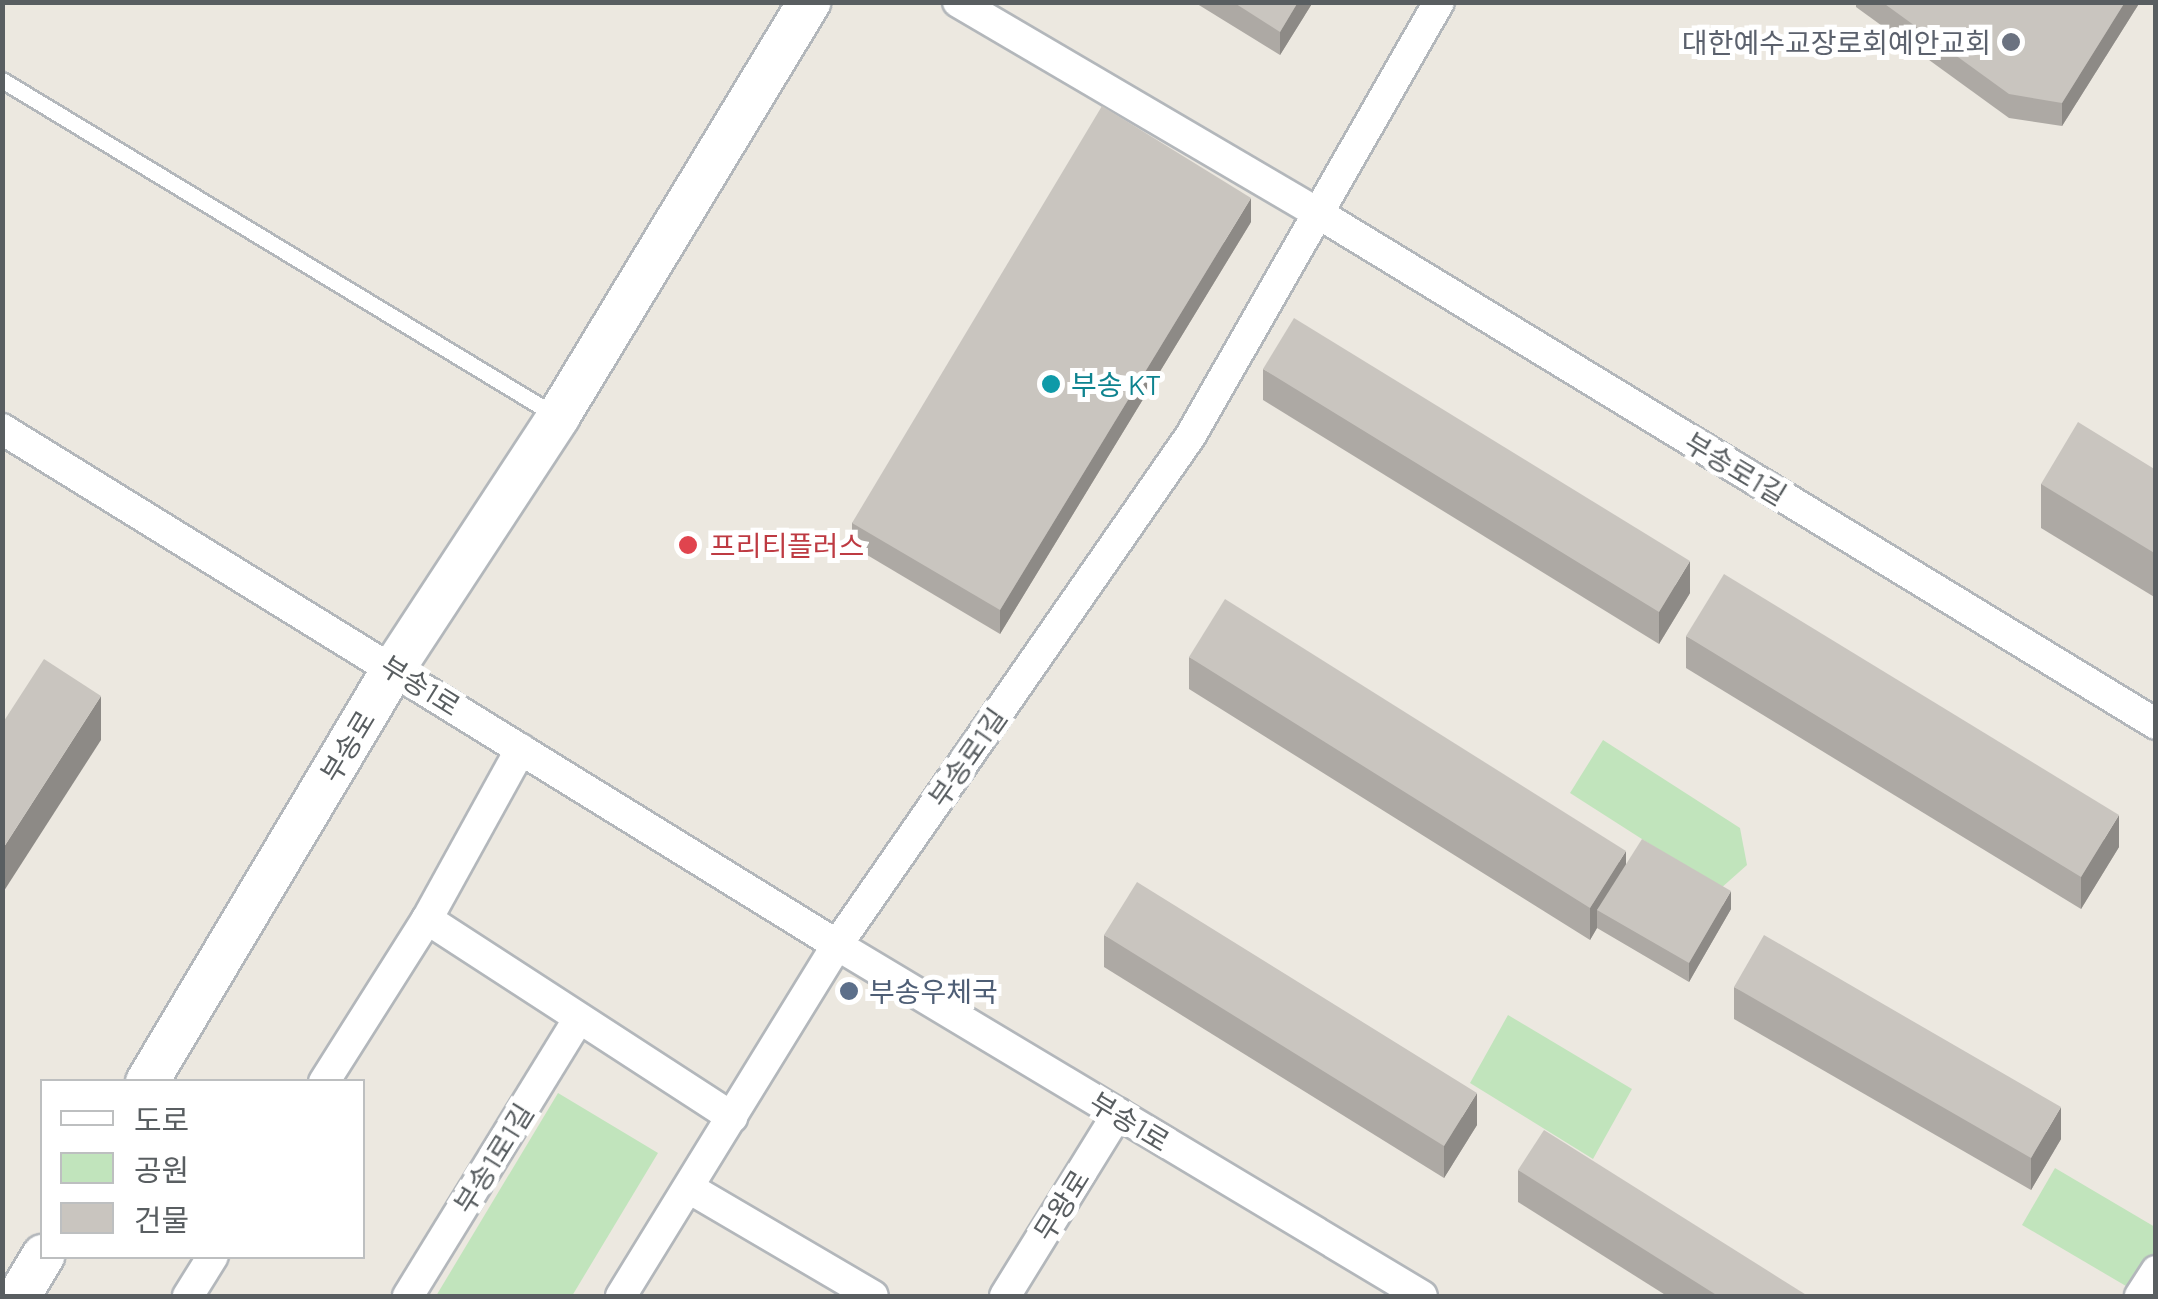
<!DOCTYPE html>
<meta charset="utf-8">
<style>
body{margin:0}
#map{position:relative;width:2158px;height:1299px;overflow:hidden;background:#ece8e0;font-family:Barlow,"Noto Sans KR",sans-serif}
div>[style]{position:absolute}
.green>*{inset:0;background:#c1e4bc}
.roads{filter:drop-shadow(2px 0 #b3b7bb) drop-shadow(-2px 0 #b3b7bb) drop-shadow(0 2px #b3b7bb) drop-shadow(0 -2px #b3b7bb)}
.lane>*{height:15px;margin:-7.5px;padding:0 7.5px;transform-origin:7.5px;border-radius:7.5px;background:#fff}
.street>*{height:30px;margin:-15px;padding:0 15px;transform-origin:15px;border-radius:15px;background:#fff}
.secondary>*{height:42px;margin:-21px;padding:0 21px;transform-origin:21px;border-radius:21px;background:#fff}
.wall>*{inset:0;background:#ada9a4}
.shaded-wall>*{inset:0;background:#8d8a86}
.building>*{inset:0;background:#c9c5bf}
.dots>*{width:28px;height:28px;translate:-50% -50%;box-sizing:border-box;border:5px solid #fff;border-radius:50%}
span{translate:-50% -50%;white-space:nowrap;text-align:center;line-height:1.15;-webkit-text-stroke:10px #fff;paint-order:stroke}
.worship-label{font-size:28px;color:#5b616d}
.right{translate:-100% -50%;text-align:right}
.culture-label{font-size:28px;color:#0d838f}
.left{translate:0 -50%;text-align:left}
.street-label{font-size:28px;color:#595e61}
.health-label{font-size:28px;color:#be3a42}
.service-label{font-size:28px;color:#4e5e75}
.frame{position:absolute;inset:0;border:5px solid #595e61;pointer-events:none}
.legend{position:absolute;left:40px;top:1079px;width:325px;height:180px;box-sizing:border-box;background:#fff;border:2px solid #bdbfc0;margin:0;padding:12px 18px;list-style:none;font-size:30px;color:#595e61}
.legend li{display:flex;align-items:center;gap:20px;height:50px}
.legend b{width:50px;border:2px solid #bdbfc0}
</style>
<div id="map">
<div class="green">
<div style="clip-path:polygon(1603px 740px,1740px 828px,1747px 865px,1720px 889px,1570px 793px)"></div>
<div style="clip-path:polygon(1508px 1015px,1632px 1089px,1593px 1159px,1470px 1083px)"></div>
<div style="clip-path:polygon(558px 1093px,658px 1153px,572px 1296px,436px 1296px)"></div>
<div style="clip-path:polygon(2055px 1168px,2155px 1227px,2155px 1278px,2143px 1296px,2022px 1225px)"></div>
</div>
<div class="roads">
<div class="lane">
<div style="left:2px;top:80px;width:647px;rotate:31.21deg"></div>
</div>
<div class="street">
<div style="left:958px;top:2px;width:415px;rotate:30.4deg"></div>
<div style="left:1316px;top:212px;width:984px;rotate:31.36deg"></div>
<div style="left:2px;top:429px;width:982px;rotate:31.71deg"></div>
<div style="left:837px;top:945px;width:682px;rotate:30.96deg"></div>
<div style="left:427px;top:919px;width:364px;rotate:33deg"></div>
<div style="left:324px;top:1082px;width:193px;rotate:-57.7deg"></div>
<div style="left:427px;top:919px;width:194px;rotate:-61.1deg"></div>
<div style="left:689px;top:1188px;width:213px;rotate:30.4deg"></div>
<div style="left:188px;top:1296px;width:47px;rotate:-58deg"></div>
<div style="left:408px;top:1296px;width:324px;rotate:-58.4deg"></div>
<div style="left:621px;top:1296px;width:412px;rotate:-58.4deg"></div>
<div style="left:837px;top:945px;width:621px;rotate:-55.23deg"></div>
<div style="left:1191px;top:435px;width:499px;rotate:-60.2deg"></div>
<div style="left:1005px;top:1296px;width:215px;rotate:-58.3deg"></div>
<div style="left:2140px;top:1296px;width:30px;rotate:-57deg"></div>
</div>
<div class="secondary">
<div style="left:147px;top:1082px;width:482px;rotate:-59.2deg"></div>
<div style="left:394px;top:668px;width:300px;rotate:-56.8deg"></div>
<div style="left:558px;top:417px;width:485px;rotate:-58.8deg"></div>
<div style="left:19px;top:1296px;width:47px;rotate:-59deg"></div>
</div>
</div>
<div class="wall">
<div style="clip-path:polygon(1194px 2px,1313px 2px,1280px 55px)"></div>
<div style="clip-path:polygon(1856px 2px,2140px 2px,2062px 126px,2009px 118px,1856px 7px)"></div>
<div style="clip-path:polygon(1251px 222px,1000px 634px,852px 546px,852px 523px)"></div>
<div style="clip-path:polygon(1263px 369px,1690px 593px,1659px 644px,1263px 400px)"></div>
<div style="clip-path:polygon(2156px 470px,2156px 598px,2041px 528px,2041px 484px)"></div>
<div style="clip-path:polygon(1686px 636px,2119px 847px,2081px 909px,1686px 668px)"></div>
<div style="clip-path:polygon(1189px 657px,1626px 865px,1731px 909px,1689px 982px,1597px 928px,1590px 940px,1189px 689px)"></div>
<div style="clip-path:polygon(2156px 874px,2156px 899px,2153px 897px,2153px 879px)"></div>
<div style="clip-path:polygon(1104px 935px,1477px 1125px,1444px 1178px,1104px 967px)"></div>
<div style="clip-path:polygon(1734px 987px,2061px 1139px,2031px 1190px,1734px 1019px)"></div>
<div style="clip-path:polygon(1518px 1170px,1808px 1296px,1667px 1296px,1518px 1202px)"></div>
</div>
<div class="shaded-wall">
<div style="clip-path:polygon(1298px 2px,1313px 2px,1280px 55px,1280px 32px)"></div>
<div style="clip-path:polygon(2125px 2px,2140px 2px,2062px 126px,2062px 103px)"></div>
<div style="clip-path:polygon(1251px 198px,1251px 222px,1000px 634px,1000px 610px)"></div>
<div style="clip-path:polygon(1690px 561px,1690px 593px,1659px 644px,1659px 612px)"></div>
<div style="clip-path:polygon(101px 696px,101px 740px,2px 894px,2px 850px)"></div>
<div style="clip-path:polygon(2119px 815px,2119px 847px,2081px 909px,2081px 877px)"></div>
<div style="clip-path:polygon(1626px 851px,1626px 883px,1597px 910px,1597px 928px,1590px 940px,1590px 908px)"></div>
<div style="clip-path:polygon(1731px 891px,1731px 909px,1689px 982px,1689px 963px)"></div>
<div style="clip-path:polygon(1477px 1093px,1477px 1125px,1444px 1178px,1444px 1146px)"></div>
<div style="clip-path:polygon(2061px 1107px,2061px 1139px,2031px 1190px,2031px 1158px)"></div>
</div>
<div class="building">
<div style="clip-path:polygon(1233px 2px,1298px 2px,1280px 32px)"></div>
<div style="clip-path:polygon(1882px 2px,2125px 2px,2062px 103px,2009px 94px)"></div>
<div style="clip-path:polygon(1102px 106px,1251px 198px,1000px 610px,852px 523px)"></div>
<div style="clip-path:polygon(1294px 318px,1690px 561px,1659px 612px,1263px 369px)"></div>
<div style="clip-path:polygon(2078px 422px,2156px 470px,2156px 554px,2041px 484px)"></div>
<div style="clip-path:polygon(1724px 574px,2119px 815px,2081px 877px,1686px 636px)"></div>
<div style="clip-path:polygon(1225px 599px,1626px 851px,1590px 908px,1189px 657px)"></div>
<div style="clip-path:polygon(44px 659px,101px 696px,2px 850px,2px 724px)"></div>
<div style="clip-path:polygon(1642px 839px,1731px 891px,1689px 963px,1597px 910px)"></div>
<div style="clip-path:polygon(1137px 882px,1477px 1093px,1444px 1146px,1104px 935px)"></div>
<div style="clip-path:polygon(1764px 935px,2061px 1107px,2031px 1158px,1734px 987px)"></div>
<div style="clip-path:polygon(1544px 1130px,1808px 1296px,1718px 1296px,1518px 1170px)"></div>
</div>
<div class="dots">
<div style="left:2011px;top:42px;background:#6b7280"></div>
<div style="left:1051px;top:384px;background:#0f9aa8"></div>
<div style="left:688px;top:545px;background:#e0444e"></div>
<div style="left:849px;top:991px;background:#5c6f8a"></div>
</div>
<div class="worship-label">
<span class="right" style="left:1991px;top:42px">대한예수교장로회예안교회</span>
</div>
<div class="culture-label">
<span class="left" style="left:1071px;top:384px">부송 KT</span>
</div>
<div class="street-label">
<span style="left:1736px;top:468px;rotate:31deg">부송로1길</span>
<span style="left:421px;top:685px;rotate:32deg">부송1로</span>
<span style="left:347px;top:746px;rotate:-59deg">부송로</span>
<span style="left:967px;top:757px;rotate:-55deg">부송로1길</span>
<span style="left:1130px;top:1121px;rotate:31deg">부송1로</span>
<span style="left:493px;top:1158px;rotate:-58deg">부송1로1길</span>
<span style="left:1061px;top:1205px;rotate:-58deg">무왕로</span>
</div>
<div class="health-label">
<span class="left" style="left:710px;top:545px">프리티플러스</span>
</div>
<div class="service-label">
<span class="left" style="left:869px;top:991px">부송우체국</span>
</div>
<div class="frame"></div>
<ul class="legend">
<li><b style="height:12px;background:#fff"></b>도로</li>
<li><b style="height:28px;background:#c1e4bc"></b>공원</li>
<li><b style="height:28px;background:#c9c5bf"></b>건물</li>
</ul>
</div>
